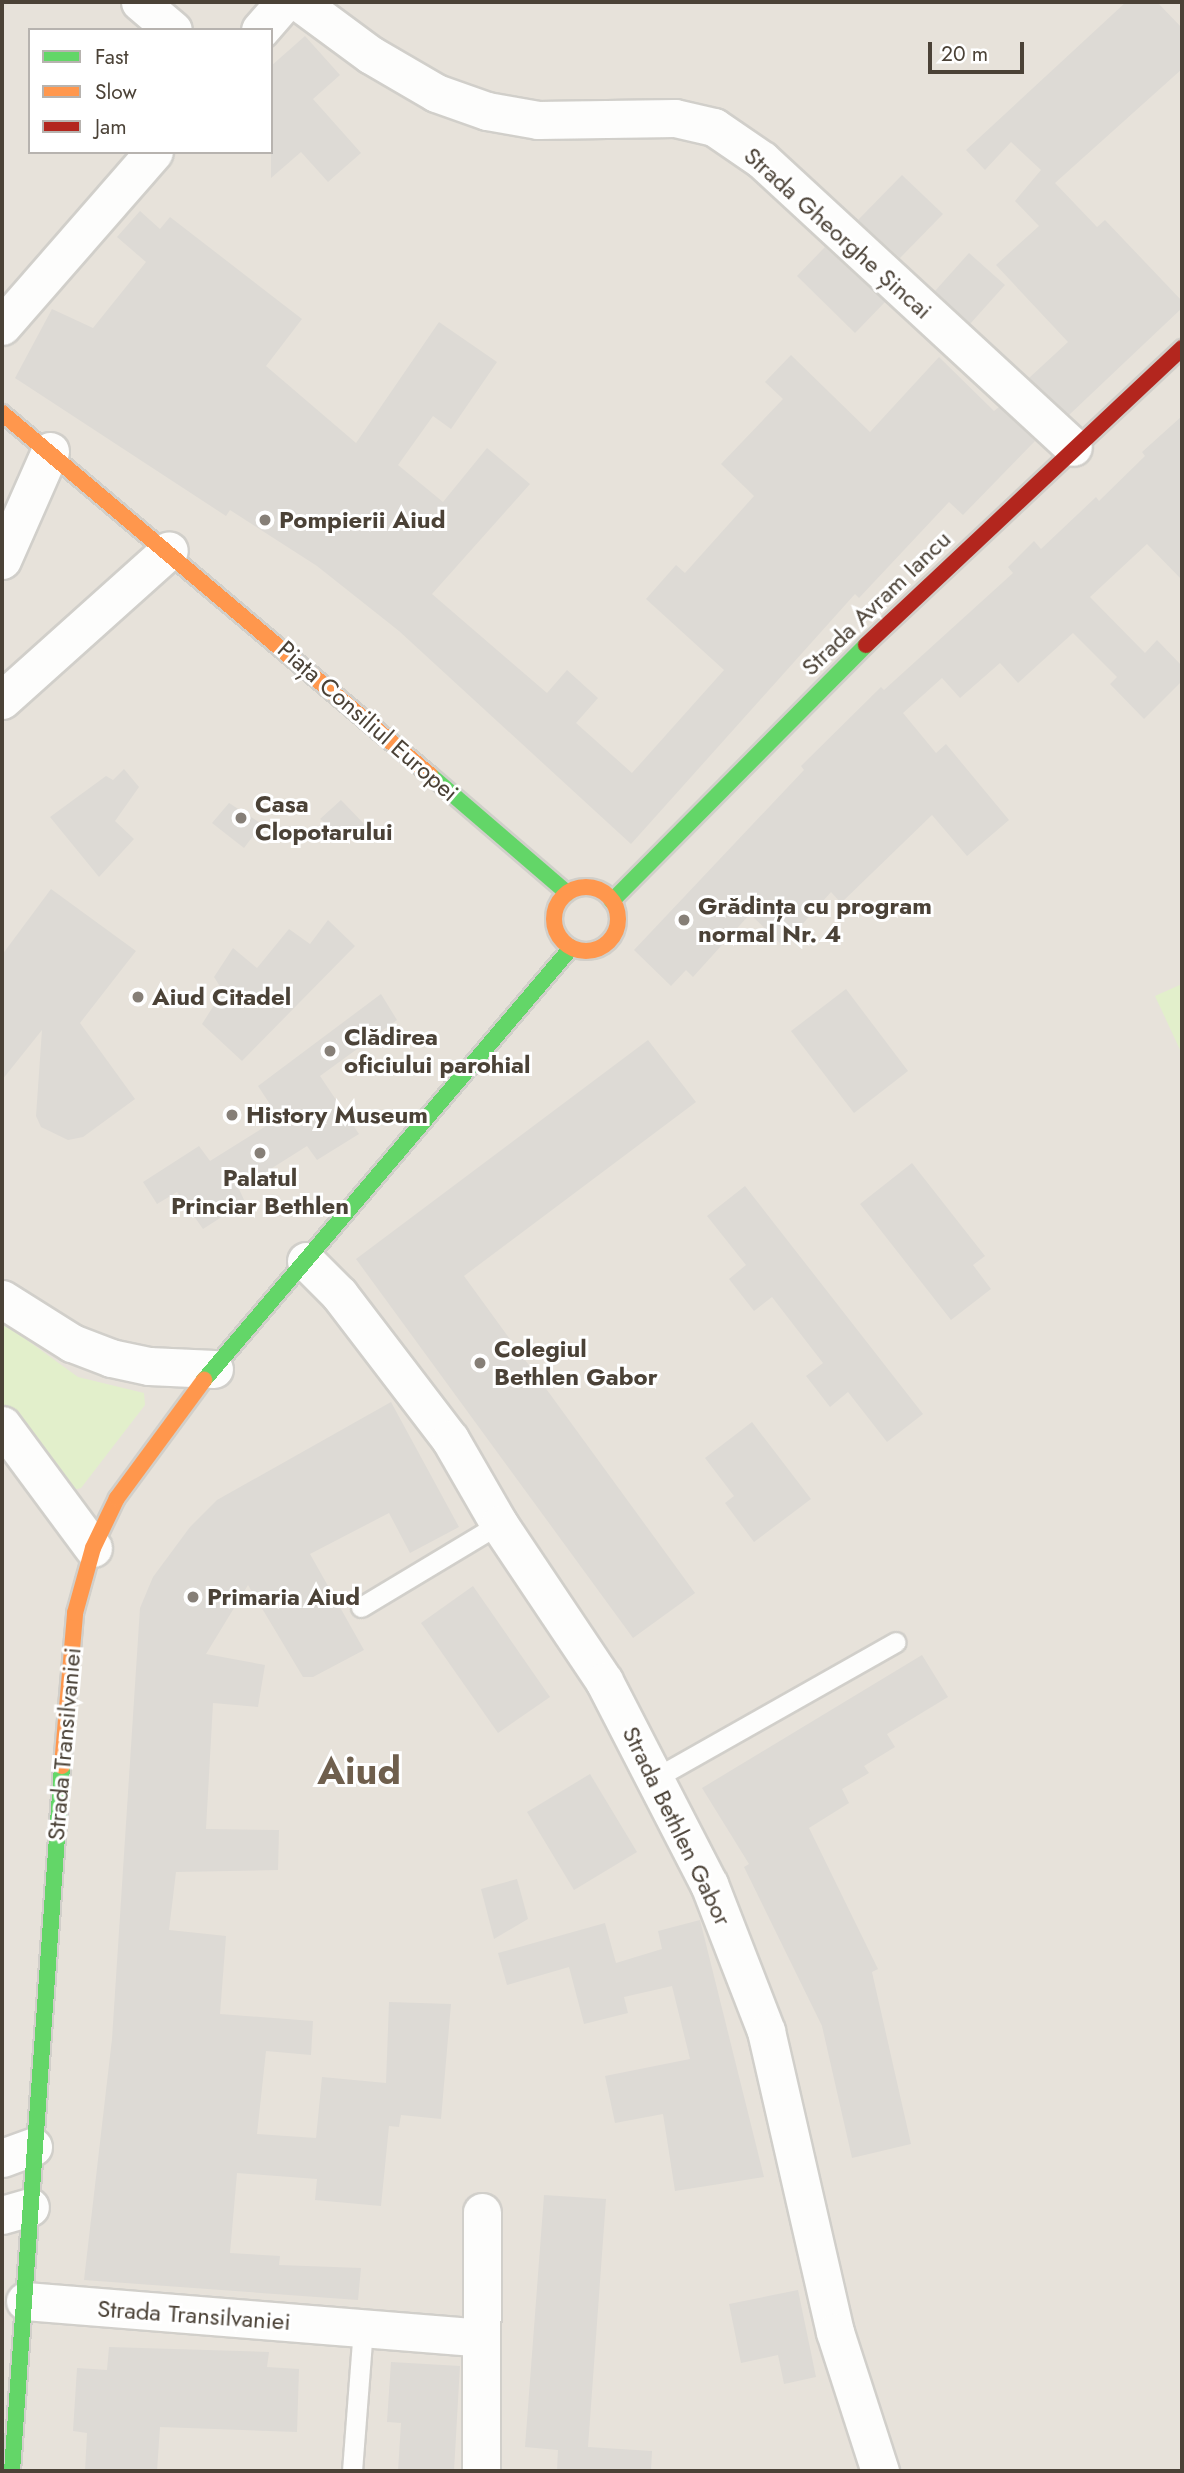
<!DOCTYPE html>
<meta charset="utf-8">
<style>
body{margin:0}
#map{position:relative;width:1184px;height:2473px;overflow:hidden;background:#f3f1ed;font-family:Jost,sans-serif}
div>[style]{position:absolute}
.residential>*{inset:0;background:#e7e2da}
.green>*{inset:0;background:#e2efcb}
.building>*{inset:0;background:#dddad5}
.roads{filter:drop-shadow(2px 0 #d1cfca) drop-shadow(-2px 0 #d1cfca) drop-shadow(0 2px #d1cfca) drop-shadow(0 -2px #d1cfca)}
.lane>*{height:19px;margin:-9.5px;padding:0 9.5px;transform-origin:9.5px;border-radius:9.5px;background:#fdfdfc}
.street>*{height:37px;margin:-18.5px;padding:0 18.5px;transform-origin:18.5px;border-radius:18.5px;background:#fdfdfc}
.fast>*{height:16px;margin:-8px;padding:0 8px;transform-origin:8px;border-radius:8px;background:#63d668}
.slow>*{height:16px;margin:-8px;padding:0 8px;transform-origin:8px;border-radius:8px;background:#ff974d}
.slow>.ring{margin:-8px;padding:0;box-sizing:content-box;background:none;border:16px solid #ff974d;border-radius:50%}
.jam>*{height:16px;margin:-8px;padding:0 8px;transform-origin:8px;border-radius:8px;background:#b3261e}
.dots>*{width:19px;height:19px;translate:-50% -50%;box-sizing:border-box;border:4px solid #fff;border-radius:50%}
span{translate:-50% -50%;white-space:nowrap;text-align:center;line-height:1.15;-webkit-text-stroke:6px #fff;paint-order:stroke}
.street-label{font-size:24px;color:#4b4237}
.poi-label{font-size:24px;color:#4b4237;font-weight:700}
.left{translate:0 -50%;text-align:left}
.town-label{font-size:38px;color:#6f5f4d;font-weight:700}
.frame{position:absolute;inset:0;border:4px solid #4b4237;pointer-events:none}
.legend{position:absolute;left:28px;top:28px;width:245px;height:126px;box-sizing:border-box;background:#fff;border:2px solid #b7b3af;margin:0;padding:9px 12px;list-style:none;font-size:21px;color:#4b4237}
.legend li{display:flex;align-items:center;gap:14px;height:35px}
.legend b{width:35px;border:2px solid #b7b3af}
.scale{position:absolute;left:928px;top:42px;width:96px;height:32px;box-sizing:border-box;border:4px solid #4b4237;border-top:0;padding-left:9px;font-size:21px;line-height:24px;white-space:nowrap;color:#4b4237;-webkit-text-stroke:5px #fff;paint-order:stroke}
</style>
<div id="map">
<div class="residential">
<div style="clip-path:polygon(evenodd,2px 2px,1182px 2px,1182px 2471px,2px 2471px,2px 2px,30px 30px,271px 30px,271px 152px,30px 152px,30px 30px)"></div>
</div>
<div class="green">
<div style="clip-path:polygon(1182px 984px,1182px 1054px,1155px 996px)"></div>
<div style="clip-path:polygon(2px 1322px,78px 1377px,144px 1393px,145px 1405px,81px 1488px,73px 1490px,53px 1480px,2px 1405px)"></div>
</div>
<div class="building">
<div style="clip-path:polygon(1126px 2px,1157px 2px,1182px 28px,1182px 69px,1055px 183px,1097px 227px,1105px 220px,1182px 301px,1182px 308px,1069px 415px,1029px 378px,1068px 342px,996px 265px,1039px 226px,1015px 201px,1041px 170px,1011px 142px,985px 170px,966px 150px)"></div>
<div style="clip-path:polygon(305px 36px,340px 75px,313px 99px,361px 153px,328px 182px,301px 152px,271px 178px,271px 66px)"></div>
<div style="clip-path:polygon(902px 175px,943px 214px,900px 258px,858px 220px)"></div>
<div style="clip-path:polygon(140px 211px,160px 229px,170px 217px,302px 319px,266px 366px,356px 443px,439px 322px,497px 362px,451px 429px,433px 416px,398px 465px,443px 502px,487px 448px,530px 484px,432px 594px,547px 693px,567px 670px,598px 698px,576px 723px,632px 773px,724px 670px,646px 599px,676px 565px,685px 573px,754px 496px,721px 464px,783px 399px,765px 382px,791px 355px,870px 432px,939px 357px,994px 411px,999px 407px,1035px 441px,963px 515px,949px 502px,859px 598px,855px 594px,631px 844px,399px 631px,317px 566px,230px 510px,226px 516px,15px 378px,52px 309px,93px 328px,146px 262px,117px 237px)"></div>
<div style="clip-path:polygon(825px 247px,885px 302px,855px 333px,797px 276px)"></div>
<div style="clip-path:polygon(969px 253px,1005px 285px,970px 324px,935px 291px)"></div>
<div style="clip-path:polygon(1182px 416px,1182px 580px,1147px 544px,1090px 597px,1145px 653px,1157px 640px,1182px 666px,1182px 681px,1144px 719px,1110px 684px,1117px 677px,1073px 633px,1018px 683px,1000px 663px,960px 698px,942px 678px,903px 713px,936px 753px,946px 744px,1009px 820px,967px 856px,932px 815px,841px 903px,831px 892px,783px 946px,750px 914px,693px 977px,686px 970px,671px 986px,634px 950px,804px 770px,801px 766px,881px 687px,884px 690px,1013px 573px,1008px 567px,1034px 541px,1041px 549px,1096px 497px,1099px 501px,1145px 456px,1142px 452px)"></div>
<div style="clip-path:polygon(124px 769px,139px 787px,115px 821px,134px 839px,99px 877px,50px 817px,106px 776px,113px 780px)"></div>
<div style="clip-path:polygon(341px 800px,367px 827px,348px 841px,320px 819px)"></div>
<div style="clip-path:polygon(229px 803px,262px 824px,244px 848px,212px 823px)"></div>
<div style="clip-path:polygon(51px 889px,136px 951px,80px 1023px,135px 1099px,83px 1137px,68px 1140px,41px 1127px,36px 1116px,42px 1030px,2px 1080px,2px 955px)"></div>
<div style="clip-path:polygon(328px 920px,355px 946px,242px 1061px,202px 1024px,223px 991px,214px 977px,233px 948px,257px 968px,289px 929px,310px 944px)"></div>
<div style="clip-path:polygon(846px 989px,908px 1071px,854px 1113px,791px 1031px)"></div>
<div style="clip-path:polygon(381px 994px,397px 1020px,320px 1076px,359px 1134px,317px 1160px,307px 1146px,239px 1189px,245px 1202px,203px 1229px,177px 1192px,157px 1204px,143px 1182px,199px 1146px,210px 1161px,279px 1118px,258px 1086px)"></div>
<div style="clip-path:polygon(648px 1040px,696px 1102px,464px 1276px,695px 1593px,633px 1638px,356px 1259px)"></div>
<div style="clip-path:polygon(912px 1163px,985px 1256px,973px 1265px,991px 1289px,951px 1320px,860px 1204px)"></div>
<div style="clip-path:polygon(745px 1186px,923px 1414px,887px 1442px,848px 1392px,830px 1407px,806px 1376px,823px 1363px,772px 1297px,754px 1311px,729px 1279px,746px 1265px,707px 1216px)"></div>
<div style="clip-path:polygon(391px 1402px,459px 1527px,410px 1553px,389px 1513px,310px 1554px,364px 1650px,313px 1677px,303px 1677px,248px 1585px,206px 1654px,265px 1665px,258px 1707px,213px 1703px,206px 1829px,279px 1830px,278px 1870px,176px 1872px,169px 1930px,226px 1936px,220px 2014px,313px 2021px,311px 2055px,266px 2051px,257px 2134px,316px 2138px,322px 2077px,386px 2083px,389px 2002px,451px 2004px,441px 2119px,401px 2115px,399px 2127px,389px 2126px,381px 2206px,315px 2200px,317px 2179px,237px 2173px,230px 2253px,280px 2256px,279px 2265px,361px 2268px,358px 2300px,84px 2280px,112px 2039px,140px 1608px,153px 1577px,190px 1527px,217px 1500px)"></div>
<div style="clip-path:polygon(752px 1422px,811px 1499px,754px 1542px,725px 1503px,734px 1496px,705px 1458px)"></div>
<div style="clip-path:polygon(473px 1586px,550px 1697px,498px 1733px,421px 1623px)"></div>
<div style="clip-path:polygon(922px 1655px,948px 1697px,887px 1734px,895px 1747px,864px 1766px,869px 1773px,842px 1789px,849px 1803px,809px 1828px,878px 1969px,872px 1972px,911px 2144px,852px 2158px,822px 2026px,744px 1867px,749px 1864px,702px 1788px)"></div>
<div style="clip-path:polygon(590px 1774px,637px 1852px,574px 1890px,527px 1812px)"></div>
<div style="clip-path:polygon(517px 1879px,528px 1919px,494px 1939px,481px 1889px)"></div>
<div style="clip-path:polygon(700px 1920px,764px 2177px,675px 2191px,663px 2114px,615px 2123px,605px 2076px,690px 2059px,672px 1986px,624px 1997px,628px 2013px,584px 2024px,569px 1967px,507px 1985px,498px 1953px,605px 1923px,616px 1963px,662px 1949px,658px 1931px)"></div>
<div style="clip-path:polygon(544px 2195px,606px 2199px,588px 2447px,652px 2451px,651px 2471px,557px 2471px,558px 2450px,525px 2447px)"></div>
<div style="clip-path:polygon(798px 2290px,816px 2377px,784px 2384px,778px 2355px,741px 2363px,729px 2304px)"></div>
<div style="clip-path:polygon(109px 2347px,269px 2352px,267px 2367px,299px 2369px,297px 2432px,160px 2427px,157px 2471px,85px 2471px,87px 2433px,73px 2431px,77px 2368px,107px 2370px)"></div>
<div style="clip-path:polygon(391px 2362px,460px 2366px,454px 2471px,398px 2471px,401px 2423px,387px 2422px)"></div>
</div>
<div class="roads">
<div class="lane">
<div style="left:361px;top:1607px;width:161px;rotate:-31deg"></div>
<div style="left:657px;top:1777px;width:274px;rotate:-29.5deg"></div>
<div style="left:352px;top:2471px;width:143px;rotate:-85.6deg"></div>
</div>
<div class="street">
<div style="left:140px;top:2px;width:43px;rotate:40.3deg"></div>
<div style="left:299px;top:2px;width:89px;rotate:36.4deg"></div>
<div style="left:371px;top:55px;width:75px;rotate:30.3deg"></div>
<div style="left:436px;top:93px;width:54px;rotate:19.4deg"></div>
<div style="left:487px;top:111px;width:52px;rotate:10deg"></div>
<div style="left:538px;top:120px;width:137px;rotate:-0.8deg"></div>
<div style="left:675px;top:118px;width:40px;rotate:13deg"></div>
<div style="left:714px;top:127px;width:58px;rotate:34.5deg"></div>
<div style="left:762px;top:160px;width:423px;rotate:42.7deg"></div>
<div style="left:260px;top:30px;width:37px;rotate:-49deg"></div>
<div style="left:2px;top:326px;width:231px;rotate:-48.9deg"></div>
<div style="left:2px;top:560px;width:119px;rotate:-66.2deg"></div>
<div style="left:2px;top:700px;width:224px;rotate:-41.9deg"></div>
<div style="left:306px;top:1261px;width:47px;rotate:45deg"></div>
<div style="left:339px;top:1294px;width:183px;rotate:52.6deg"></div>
<div style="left:450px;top:1439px;width:98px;rotate:60deg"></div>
<div style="left:499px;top:1524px;width:189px;rotate:56.2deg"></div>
<div style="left:604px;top:1681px;width:229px;rotate:62.7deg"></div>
<div style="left:709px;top:1884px;width:158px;rotate:68.8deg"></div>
<div style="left:766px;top:2031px;width:309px;rotate:77.1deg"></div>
<div style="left:835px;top:2332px;width:146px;rotate:72.1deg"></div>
<div style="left:2px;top:1299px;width:83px;rotate:32.2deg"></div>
<div style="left:72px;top:1343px;width:42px;rotate:21deg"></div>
<div style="left:111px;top:1358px;width:39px;rotate:12deg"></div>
<div style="left:149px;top:1366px;width:65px;rotate:2.6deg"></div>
<div style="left:2px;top:1425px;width:153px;rotate:53.5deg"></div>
<div style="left:2px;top:2158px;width:33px;rotate:-20deg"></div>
<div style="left:2px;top:2215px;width:29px;rotate:-16deg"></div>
<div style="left:25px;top:2301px;width:457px;rotate:4.6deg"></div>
<div style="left:481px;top:2471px;width:259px;rotate:-89.8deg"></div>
</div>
<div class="fast">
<div style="left:430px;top:775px;width:181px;rotate:40.7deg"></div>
<div style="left:612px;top:901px;width:361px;rotate:-45.2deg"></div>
<div style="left:204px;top:1380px;width:567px;rotate:-49.65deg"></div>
<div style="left:12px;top:2471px;width:707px;rotate:-85.94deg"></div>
</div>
<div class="slow">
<div style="left:2px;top:413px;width:561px;rotate:40.22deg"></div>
<div class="ring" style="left:554px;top:887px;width:48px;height:48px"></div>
<div style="left:62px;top:1766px;width:154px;rotate:-85.1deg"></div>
<div style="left:75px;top:1613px;width:67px;rotate:-74.5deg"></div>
<div style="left:93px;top:1548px;width:55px;rotate:-64.4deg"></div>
<div style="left:117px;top:1498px;width:147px;rotate:-53.6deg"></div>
</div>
<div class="jam">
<div style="left:866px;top:645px;width:434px;rotate:-43.2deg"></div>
</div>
</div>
<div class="dots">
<div style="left:265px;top:520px;background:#867f77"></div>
<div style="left:241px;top:818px;background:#867f77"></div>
<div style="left:684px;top:920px;background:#867f77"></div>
<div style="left:138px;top:997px;background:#867f77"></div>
<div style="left:330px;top:1051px;background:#867f77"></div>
<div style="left:232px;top:1115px;background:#867f77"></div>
<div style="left:260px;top:1153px;background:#867f77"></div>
<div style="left:480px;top:1363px;background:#867f77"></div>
<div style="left:193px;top:1597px;background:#867f77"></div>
</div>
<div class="street-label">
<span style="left:838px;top:233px;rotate:42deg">Strada Gheorghe Șincai</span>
<span style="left:876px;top:603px;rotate:-44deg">Strada Avram Iancu</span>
<span style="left:368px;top:721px;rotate:41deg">Piața Consiliul Europei</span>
<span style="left:64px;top:1744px;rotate:-85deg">Strada Transilvaniei</span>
<span style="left:677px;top:1826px;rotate:64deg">Strada Bethlen Gabor</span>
<span style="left:194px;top:2315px;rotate:4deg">Strada Transilvaniei</span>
</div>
<div class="poi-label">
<span class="left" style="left:279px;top:520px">Pompierii Aiud</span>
<span class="left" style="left:255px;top:818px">Casa<br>Clopotarului</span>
<span class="left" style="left:698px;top:920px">Grădința cu program<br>normal Nr. 4</span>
<span class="left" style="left:152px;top:997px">Aiud Citadel</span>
<span class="left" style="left:344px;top:1051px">Clădirea<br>oficiului parohial</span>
<span class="left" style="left:246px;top:1115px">History Museum</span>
<span style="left:260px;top:1192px">Palatul<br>Princiar Bethlen</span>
<span class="left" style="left:494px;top:1363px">Colegiul<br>Bethlen Gabor</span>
<span class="left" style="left:207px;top:1597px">Primaria Aiud</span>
</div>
<div class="town-label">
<span style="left:359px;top:1771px">Aiud</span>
</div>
<div class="frame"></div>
<ul class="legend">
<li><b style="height:9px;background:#63d668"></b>Fast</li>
<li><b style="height:9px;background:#ff974d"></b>Slow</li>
<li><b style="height:9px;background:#b3261e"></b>Jam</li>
</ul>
<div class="scale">20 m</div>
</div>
